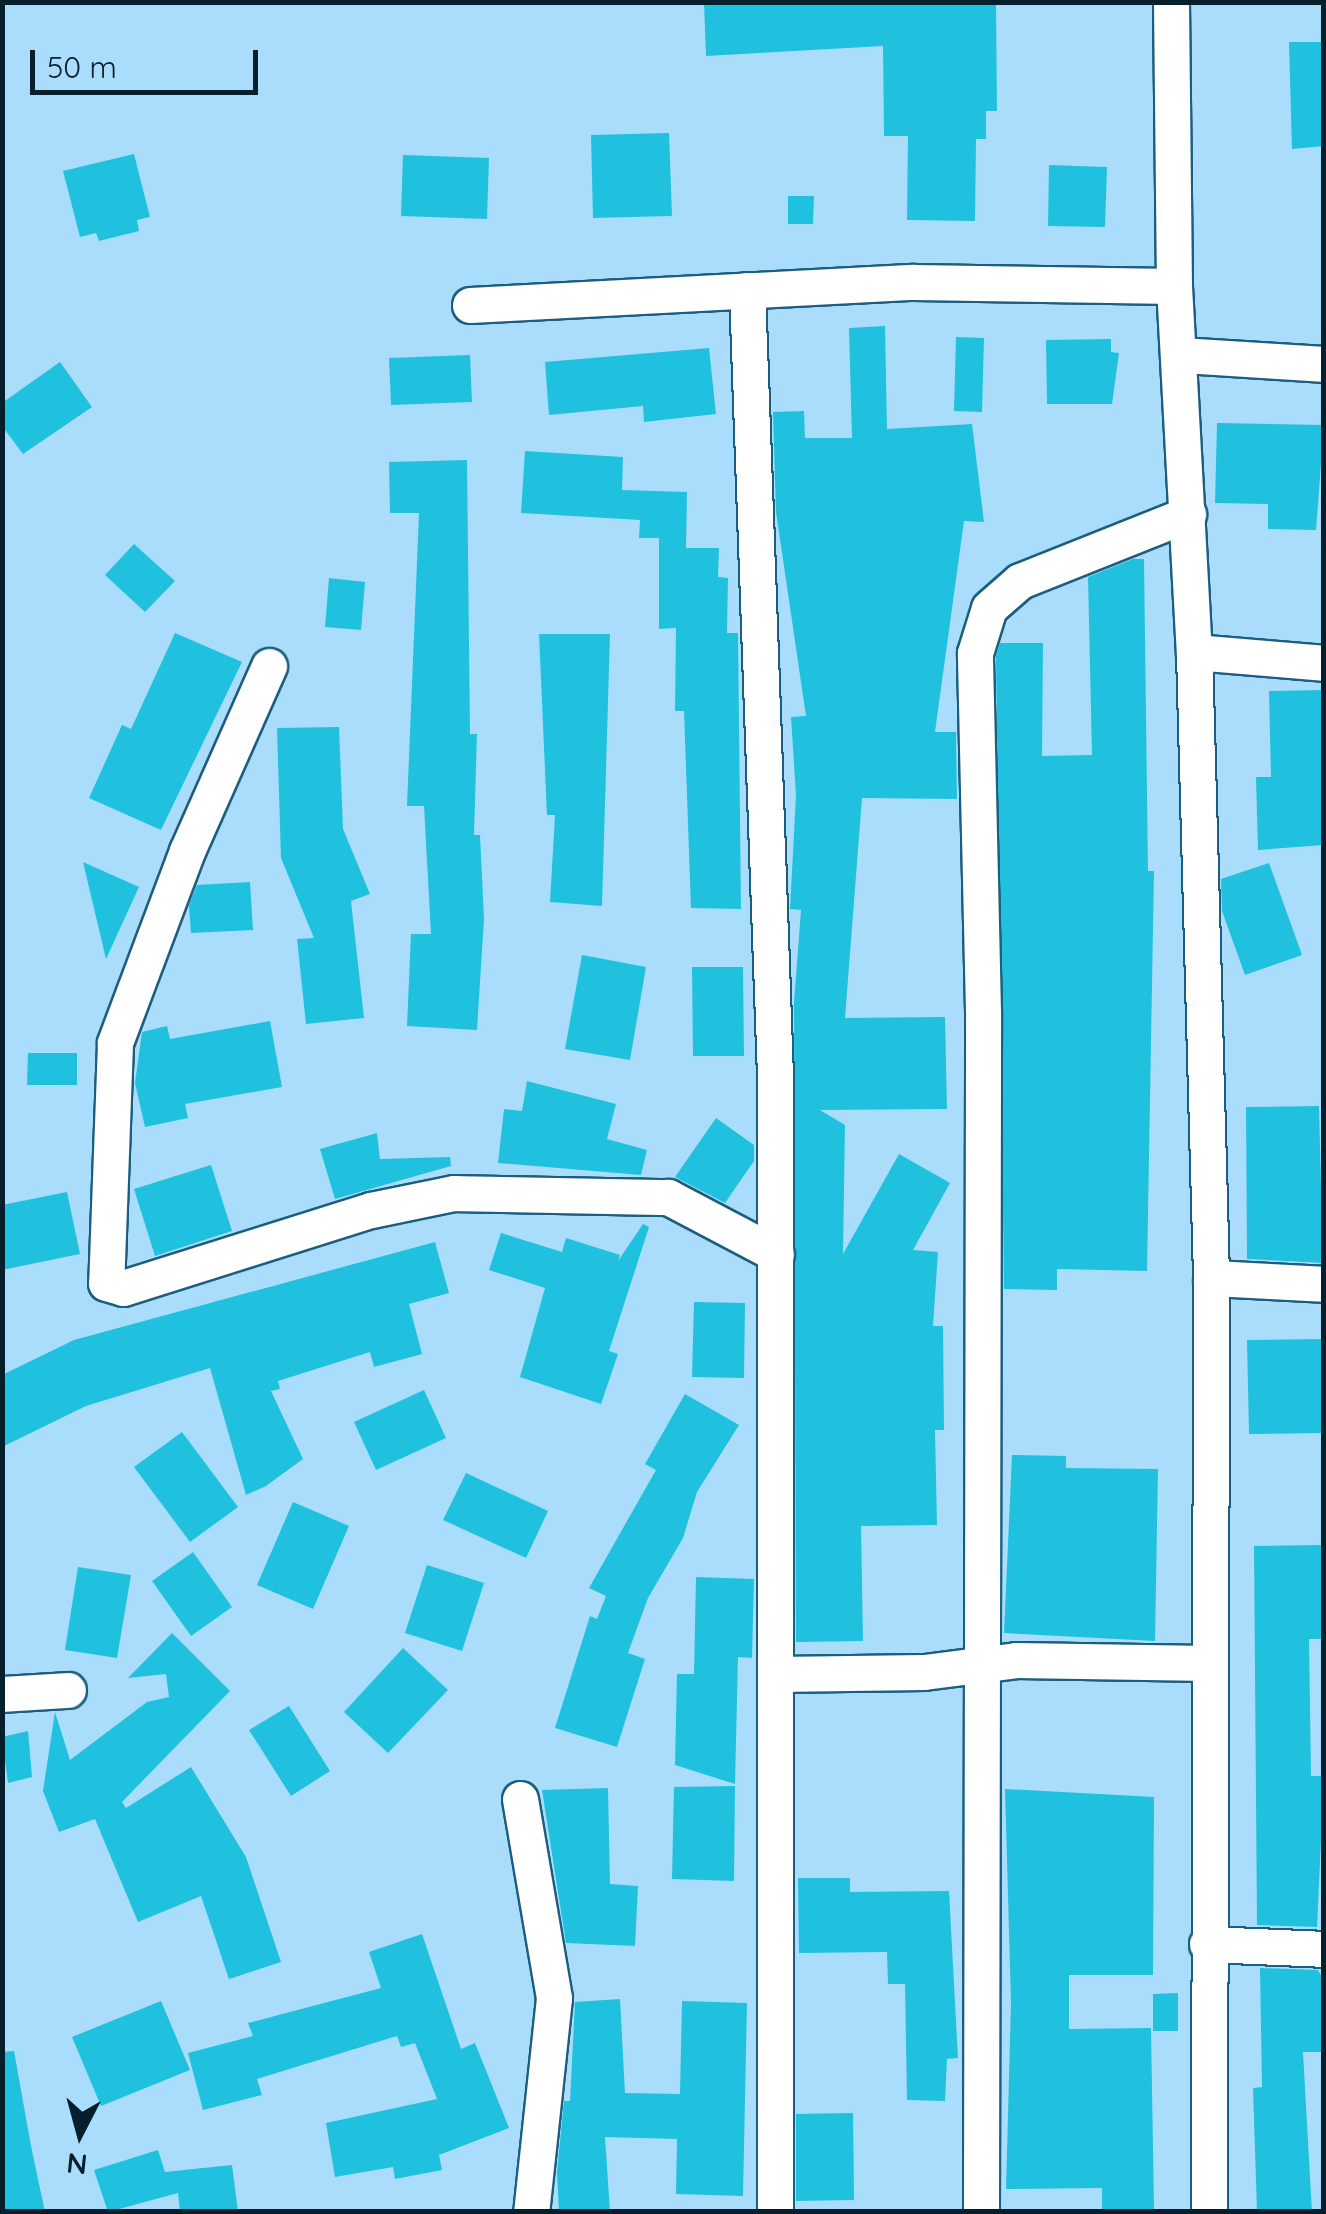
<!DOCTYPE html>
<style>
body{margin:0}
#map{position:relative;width:1326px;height:2214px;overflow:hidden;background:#aaddfb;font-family:Quicksand,sans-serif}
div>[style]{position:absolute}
.building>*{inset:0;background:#1fc1df}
.roads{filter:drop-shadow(2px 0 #1b5e7f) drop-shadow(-2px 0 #1b5e7f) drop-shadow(0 2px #1b5e7f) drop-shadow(0 -2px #1b5e7f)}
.minor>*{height:35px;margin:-17.5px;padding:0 17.5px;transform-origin:17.5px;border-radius:17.5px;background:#fff}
span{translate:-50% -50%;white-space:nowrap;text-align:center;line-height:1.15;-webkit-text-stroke:8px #aaddfb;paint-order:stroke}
.frame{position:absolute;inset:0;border:5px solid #051f2d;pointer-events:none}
.north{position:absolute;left:30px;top:2084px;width:100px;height:100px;-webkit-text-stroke:8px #aaddfb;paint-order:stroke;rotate:186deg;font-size:28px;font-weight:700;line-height:40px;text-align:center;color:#051f2d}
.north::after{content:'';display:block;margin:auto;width:35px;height:45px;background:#051f2d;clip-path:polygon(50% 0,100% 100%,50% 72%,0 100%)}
.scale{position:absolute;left:30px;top:50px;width:228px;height:45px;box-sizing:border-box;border:5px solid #051f2d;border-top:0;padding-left:12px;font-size:30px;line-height:35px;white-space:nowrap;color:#051f2d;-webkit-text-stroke:8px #aaddfb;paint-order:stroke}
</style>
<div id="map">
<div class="building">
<div style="clip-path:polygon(704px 2px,996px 2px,997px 111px,986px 111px,986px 139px,976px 139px,975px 221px,907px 220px,908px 136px,884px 136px,883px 46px,706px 56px)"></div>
<div style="clip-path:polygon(1289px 42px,1324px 42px,1324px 146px,1292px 149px)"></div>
<div style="clip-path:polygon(669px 133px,672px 216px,593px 218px,591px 135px)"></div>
<div style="clip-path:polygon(134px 154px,150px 217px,137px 220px,139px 231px,99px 241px,96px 233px,80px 237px,63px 171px)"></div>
<div style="clip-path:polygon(403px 155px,489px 158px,487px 219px,401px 216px)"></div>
<div style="clip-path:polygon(1049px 165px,1107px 167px,1105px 227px,1048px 226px)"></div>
<div style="clip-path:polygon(788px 196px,814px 196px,813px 224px,788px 224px)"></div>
<div style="clip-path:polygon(885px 326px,887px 429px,972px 424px,984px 522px,964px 521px,935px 732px,956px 732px,957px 799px,862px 798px,845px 1018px,945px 1017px,947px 1109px,820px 1110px,845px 1125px,843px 1254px,899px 1154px,950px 1183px,913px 1250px,938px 1252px,933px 1326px,943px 1326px,944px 1430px,935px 1430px,937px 1525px,861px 1526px,863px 1641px,796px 1642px,794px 1003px,801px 910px,790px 909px,796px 795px,791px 717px,806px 716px,776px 512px,773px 412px,804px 411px,805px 438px,852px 438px,849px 328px)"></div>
<div style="clip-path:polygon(956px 337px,984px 338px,982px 412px,954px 411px)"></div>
<div style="clip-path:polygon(1111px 339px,1111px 352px,1119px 353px,1112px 404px,1047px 404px,1046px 340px)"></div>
<div style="clip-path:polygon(709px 348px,716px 414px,644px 422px,643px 406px,549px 415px,545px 362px)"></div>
<div style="clip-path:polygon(470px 355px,472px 402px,391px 405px,389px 358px)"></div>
<div style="clip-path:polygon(60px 362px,92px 407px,23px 454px,2px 426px,2px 403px)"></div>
<div style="clip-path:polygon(1217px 423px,1324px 425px,1316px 530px,1268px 529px,1268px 504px,1215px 503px)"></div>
<div style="clip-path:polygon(525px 451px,623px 457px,622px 490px,687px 492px,686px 548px,719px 548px,718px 577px,728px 578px,727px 633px,738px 633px,741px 909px,691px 908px,684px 711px,675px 711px,676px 628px,659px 629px,659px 538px,639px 538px,640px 520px,521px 513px)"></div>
<div style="clip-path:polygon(467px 460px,470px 734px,477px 734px,474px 835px,480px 835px,484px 919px,477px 1030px,407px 1026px,411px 934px,431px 934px,424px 806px,407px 806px,419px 513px,390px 513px,389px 462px)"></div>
<div style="clip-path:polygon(134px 544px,175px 581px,145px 612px,105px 575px)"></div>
<div style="clip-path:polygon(1133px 559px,1144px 559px,1148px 871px,1154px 871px,1147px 1271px,1057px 1269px,1057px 1290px,1004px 1289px,996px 656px,1000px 643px,1043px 643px,1042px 756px,1092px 755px,1088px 577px)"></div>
<div style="clip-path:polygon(329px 578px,365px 582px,361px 630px,325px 627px)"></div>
<div style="clip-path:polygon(175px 633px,242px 662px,161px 830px,89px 798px,122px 725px,131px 729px)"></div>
<div style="clip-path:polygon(539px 634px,610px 634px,602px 906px,550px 902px,555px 815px,547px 815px)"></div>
<div style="clip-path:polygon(1324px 690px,1324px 845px,1258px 850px,1256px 777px,1271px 777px,1269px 691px)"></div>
<div style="clip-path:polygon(339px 727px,343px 829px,370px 894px,351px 901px,364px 1018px,306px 1024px,297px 939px,314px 938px,281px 858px,277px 728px)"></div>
<div style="clip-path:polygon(83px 862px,139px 887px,106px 959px)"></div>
<div style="clip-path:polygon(1269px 863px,1302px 955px,1245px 975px,1222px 911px,1221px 879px)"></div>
<div style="clip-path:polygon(250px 882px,253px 930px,191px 933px,189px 905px,197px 885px)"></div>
<div style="clip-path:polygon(582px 955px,646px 967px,630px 1060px,565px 1049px)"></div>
<div style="clip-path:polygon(692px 967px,743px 967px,744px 1056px,693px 1056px)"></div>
<div style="clip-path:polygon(270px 1021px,282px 1087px,185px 1104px,188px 1118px,145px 1127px,135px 1083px,142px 1032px,167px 1026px,170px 1039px)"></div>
<div style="clip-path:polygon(28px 1053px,77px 1053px,77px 1085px,27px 1085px)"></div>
<div style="clip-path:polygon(527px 1081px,616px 1104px,607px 1139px,647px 1150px,641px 1175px,498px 1163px,504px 1109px,522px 1111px)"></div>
<div style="clip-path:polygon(1319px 1106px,1323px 1263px,1247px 1259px,1246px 1107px)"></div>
<div style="clip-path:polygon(716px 1118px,754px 1145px,754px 1161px,725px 1203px,675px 1177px)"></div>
<div style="clip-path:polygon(377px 1133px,380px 1159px,450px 1157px,451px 1166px,335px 1199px,320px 1149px)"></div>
<div style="clip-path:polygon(211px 1165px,232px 1231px,155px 1256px,134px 1189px)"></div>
<div style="clip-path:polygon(67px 1192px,80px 1254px,2px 1270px,2px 1205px)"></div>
<div style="clip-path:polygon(643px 1224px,649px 1227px,609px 1351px,618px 1354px,601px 1404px,520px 1377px,545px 1288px,489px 1270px,501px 1233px,562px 1252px,566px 1238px,620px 1255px,618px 1261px)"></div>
<div style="clip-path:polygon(435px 1242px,449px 1293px,409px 1304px,422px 1354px,374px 1367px,370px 1352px,278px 1381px,280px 1389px,271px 1391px,303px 1459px,266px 1486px,246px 1495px,210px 1368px,86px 1406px,2px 1447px,2px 1375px,74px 1340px)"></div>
<div style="clip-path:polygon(694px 1302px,745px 1303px,744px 1378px,692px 1377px)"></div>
<div style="clip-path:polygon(1324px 1339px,1324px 1433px,1249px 1434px,1247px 1340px)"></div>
<div style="clip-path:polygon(424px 1390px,446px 1438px,376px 1470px,354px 1422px)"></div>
<div style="clip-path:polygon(685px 1394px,739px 1425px,697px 1492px,683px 1538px,648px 1598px,628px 1653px,645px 1659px,617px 1747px,555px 1728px,590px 1616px,597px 1619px,606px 1596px,589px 1588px,656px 1470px,645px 1464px)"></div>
<div style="clip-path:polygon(182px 1432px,238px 1507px,190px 1542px,134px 1467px)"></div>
<div style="clip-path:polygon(1012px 1455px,1066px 1456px,1066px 1468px,1158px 1469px,1155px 1641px,1004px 1633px)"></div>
<div style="clip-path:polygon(466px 1473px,548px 1511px,526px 1558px,443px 1520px)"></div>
<div style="clip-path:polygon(293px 1502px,349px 1526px,313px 1609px,257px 1585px)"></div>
<div style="clip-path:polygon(1324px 1545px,1324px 1639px,1309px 1639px,1311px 1776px,1324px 1776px,1317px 1927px,1257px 1925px,1254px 1546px)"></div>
<div style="clip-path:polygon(193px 1552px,232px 1607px,191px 1636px,152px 1581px)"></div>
<div style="clip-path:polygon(427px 1565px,484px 1583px,462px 1651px,405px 1633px)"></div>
<div style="clip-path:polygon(78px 1567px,131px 1575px,117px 1658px,65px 1650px)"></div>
<div style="clip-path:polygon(696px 1577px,754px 1579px,752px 1658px,738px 1657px,735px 1784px,675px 1765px,677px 1674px,694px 1674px)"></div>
<div style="clip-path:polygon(172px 1633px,230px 1691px,122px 1802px,126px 1808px,191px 1767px,246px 1857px,281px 1962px,229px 1979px,201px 1896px,138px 1922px,95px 1819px,59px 1832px,43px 1791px,55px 1712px,70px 1760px,147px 1702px,169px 1697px,166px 1674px,128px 1678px)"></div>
<div style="clip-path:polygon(403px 1648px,448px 1690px,388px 1753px,344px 1712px)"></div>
<div style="clip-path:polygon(289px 1706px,330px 1771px,291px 1796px,249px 1730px)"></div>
<div style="clip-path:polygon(28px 1731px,32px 1777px,8px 1783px,2px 1737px)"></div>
<div style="clip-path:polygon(735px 1786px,734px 1881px,672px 1879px,674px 1787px)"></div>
<div style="clip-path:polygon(608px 1788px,610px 1884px,638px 1886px,635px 1946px,566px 1943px,542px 1790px)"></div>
<div style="clip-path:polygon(1005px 1789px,1154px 1797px,1153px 1975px,1069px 1975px,1069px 2029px,1151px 2028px,1154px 2209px,1102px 2209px,1102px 2188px,1006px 2189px,1011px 2003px)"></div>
<div style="clip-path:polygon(798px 1878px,850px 1878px,850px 1892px,949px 1891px,958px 2058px,947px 2059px,945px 2101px,907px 2100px,905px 1984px,888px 1984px,887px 1952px,799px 1953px)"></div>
<div style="clip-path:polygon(422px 1934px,461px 2049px,475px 2043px,509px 2128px,439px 2155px,442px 2170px,395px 2179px,393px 2167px,335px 2177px,326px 2123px,437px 2099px,415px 2043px,401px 2047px,397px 2036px,257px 2079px,262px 2095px,203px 2110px,188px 2053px,253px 2036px,248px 2023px,381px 1988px,369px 1952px)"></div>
<div style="clip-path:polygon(1260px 1968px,1318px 1970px,1323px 1979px,1324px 2052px,1303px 2052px,1312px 2212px,1257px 2212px,1253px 2088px,1262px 2087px)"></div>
<div style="clip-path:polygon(1178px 1993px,1178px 2031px,1153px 2031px,1153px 1994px)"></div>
<div style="clip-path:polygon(620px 1999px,625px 2093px,680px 2094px,682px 2001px,747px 2003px,743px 2196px,676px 2194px,677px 2139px,605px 2137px,610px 2212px,559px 2212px,557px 2172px,564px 2101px,570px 2101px,575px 2002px)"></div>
<div style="clip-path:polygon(161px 2001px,190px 2070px,101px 2106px,72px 2037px)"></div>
<div style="clip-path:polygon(14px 2051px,31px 2146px,45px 2212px,2px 2212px,2px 2052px)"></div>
<div style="clip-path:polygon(853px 2113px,854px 2200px,796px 2201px,796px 2114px)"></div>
<div style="clip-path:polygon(158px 2150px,165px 2172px,232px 2165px,238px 2212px,180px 2212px,178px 2193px,108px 2212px,94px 2170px)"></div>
</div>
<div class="roads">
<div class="minor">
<div style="left:1171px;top:2px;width:284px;rotate:89.4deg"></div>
<div style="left:1174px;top:286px;width:367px;rotate:86.9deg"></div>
<div style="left:1194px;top:652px;width:626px;rotate:88.44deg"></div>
<div style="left:1211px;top:1278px;width:934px;rotate:90.12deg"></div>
<div style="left:747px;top:290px;width:786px;rotate:87.96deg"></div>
<div style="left:775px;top:1076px;width:1136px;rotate:90deg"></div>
<div style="left:470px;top:305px;width:444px;rotate:-3deg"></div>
<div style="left:913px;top:282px;width:261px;rotate:0.9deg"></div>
<div style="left:1181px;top:355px;width:143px;rotate:3.6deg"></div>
<div style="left:1194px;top:652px;width:130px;rotate:4.8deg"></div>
<div style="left:269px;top:666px;width:202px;rotate:113.9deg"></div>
<div style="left:187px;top:851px;width:205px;rotate:110.6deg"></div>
<div style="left:115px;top:1043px;width:240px;rotate:92.1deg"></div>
<div style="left:106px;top:1283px;width:18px;rotate:16deg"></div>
<div style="left:123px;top:1288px;width:260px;rotate:-17.5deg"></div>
<div style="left:371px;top:1210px;width:85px;rotate:-11.6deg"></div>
<div style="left:454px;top:1193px;width:214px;rotate:1.1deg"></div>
<div style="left:668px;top:1197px;width:122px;rotate:27.8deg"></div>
<div style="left:1211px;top:1278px;width:113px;rotate:3deg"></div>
<div style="left:776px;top:1674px;width:148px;rotate:-0.8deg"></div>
<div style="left:924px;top:1672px;width:93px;rotate:-7.4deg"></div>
<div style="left:1016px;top:1660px;width:193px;rotate:0.9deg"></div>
<div style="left:2px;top:1694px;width:66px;rotate:-3.5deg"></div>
<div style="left:520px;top:1799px;width:202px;rotate:80.3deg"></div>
<div style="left:554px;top:1998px;width:215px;rotate:96.1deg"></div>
<div style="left:1207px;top:1944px;width:117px;rotate:2.4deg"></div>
<div style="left:981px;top:2212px;width:1201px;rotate:-89.9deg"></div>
<div style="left:983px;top:1011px;width:358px;rotate:-91.3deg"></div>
<div style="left:975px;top:653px;width:47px;rotate:-72.7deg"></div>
<div style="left:989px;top:608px;width:41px;rotate:-41.1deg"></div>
<div style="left:1020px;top:581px;width:181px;rotate:-21.7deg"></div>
</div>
</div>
<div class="frame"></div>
<div class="north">N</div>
<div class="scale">50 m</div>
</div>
